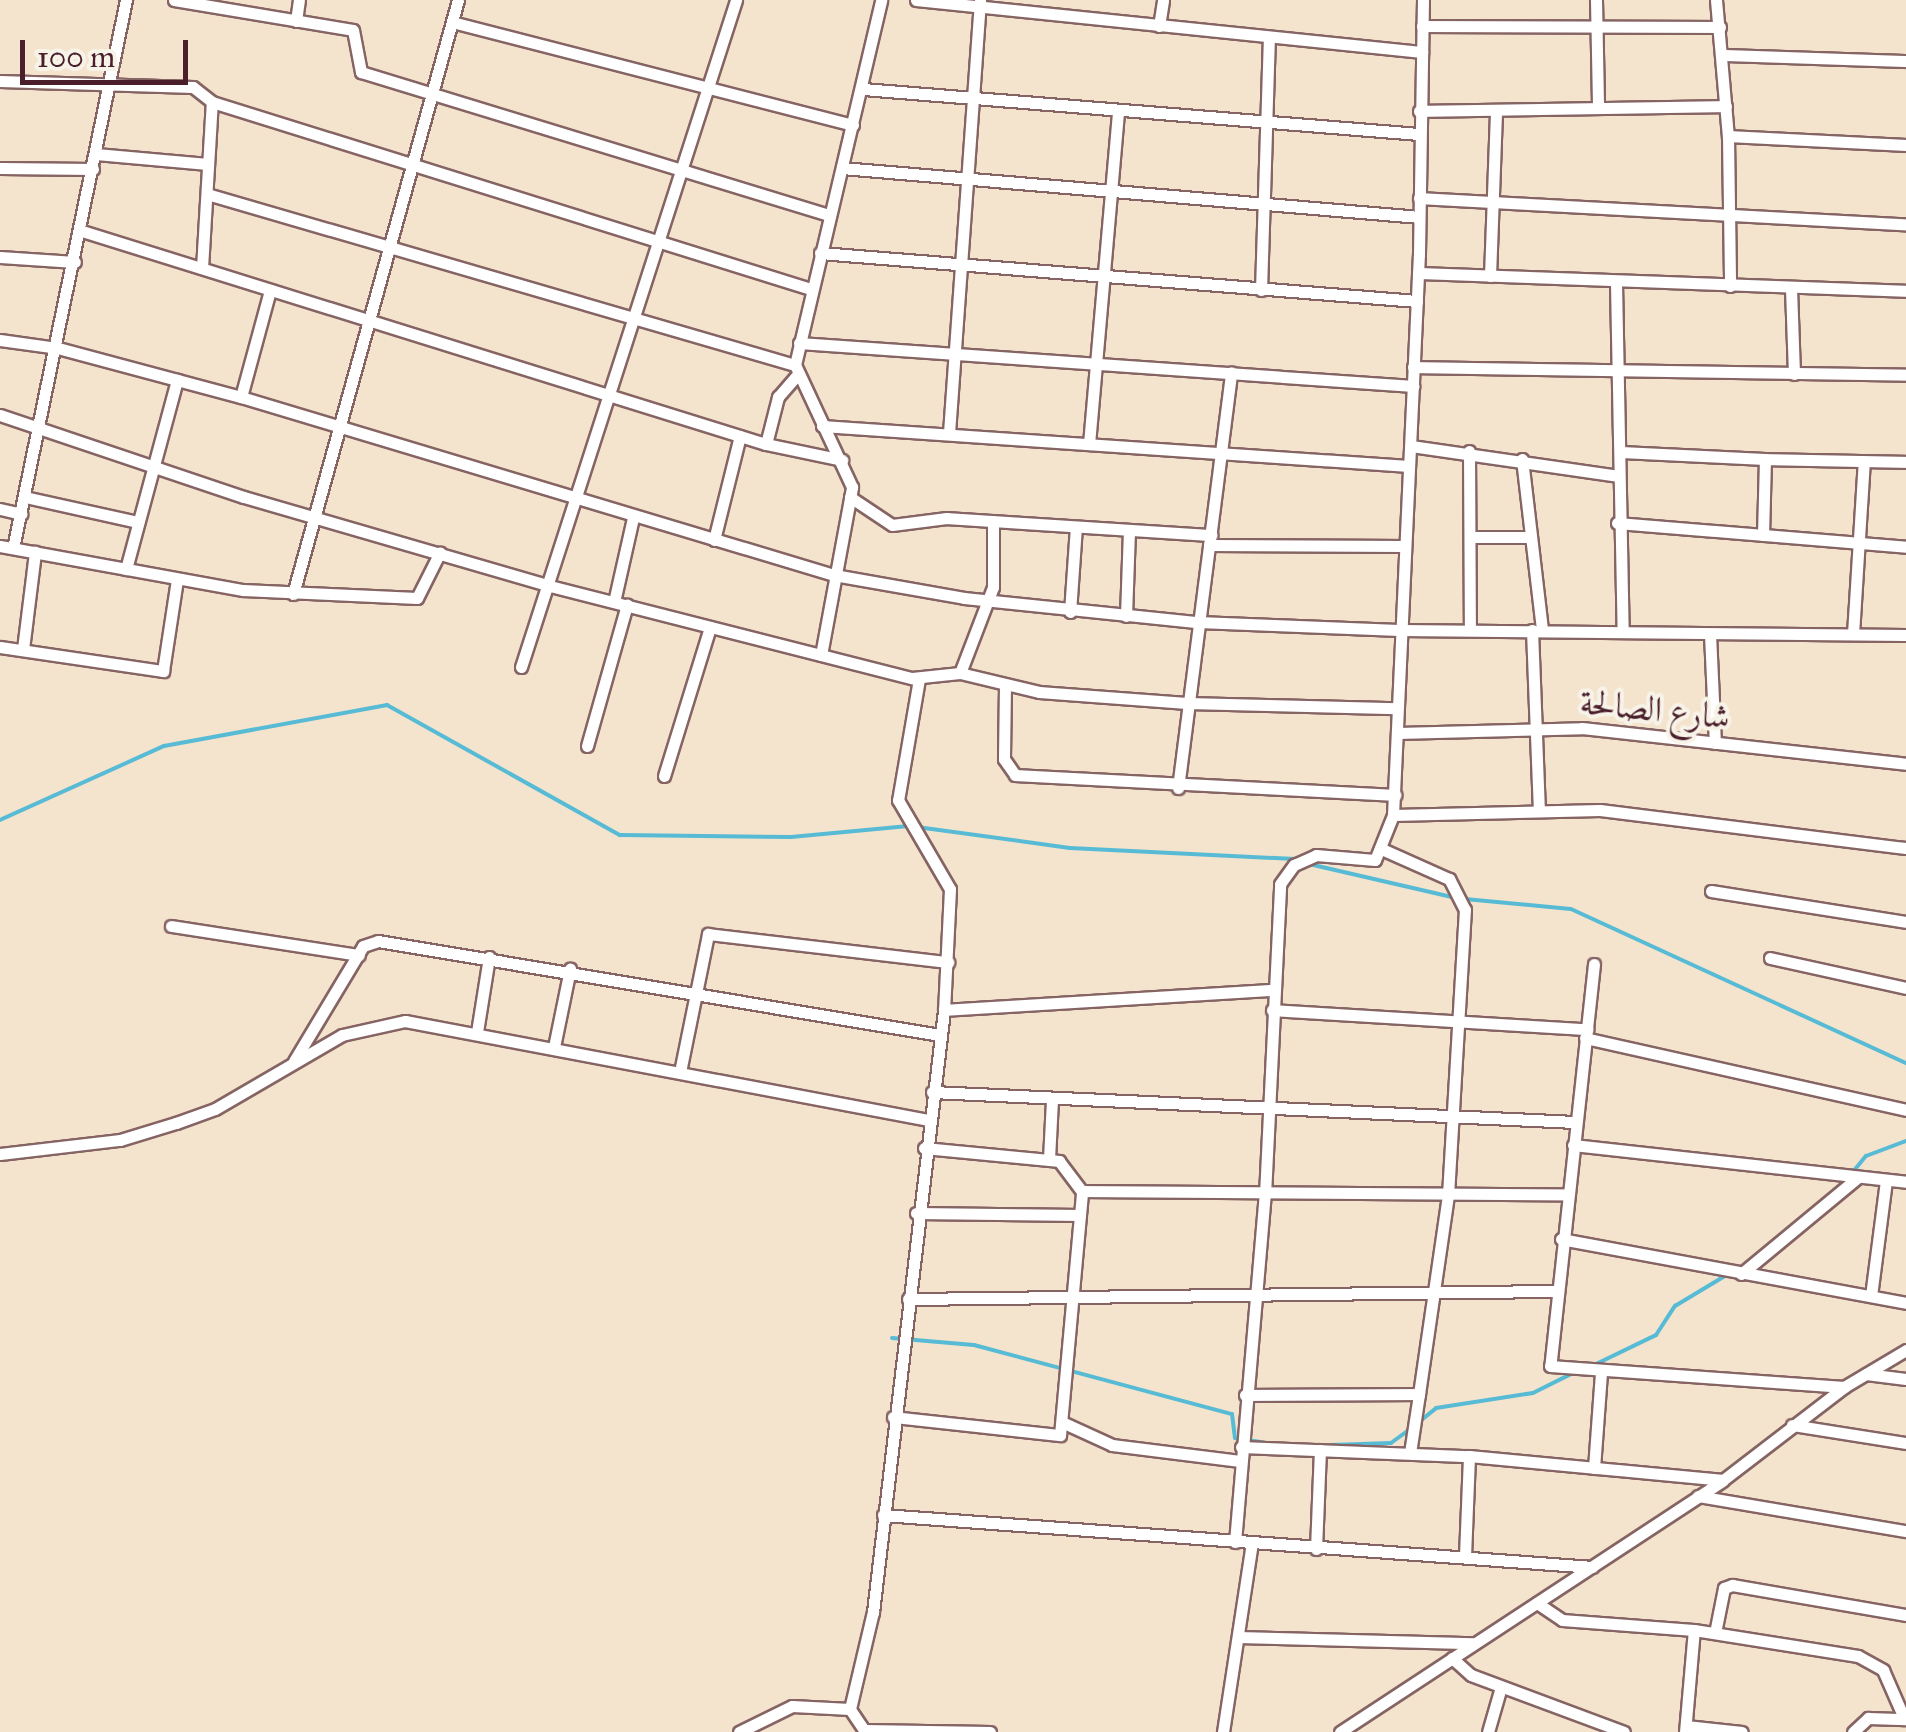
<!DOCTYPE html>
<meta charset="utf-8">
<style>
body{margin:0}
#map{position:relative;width:1906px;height:1732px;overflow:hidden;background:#f4e4cd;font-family:"IM FELL Great Primer",Amiri,serif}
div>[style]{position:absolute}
.stream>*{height:4px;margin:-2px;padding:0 2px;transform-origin:2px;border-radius:2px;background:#57bbd5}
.roads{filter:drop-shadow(2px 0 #866464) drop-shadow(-2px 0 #866464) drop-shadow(0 2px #866464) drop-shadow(0 -2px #866464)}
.minor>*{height:11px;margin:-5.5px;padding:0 5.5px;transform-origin:5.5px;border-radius:5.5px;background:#fff}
span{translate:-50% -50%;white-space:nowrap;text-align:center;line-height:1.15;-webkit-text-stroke:8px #f7f3e8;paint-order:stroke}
.street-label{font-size:35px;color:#4a1f2b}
.scale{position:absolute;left:20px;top:40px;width:168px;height:45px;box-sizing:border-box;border:5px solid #4a1f2b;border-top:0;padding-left:12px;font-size:30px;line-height:35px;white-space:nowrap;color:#4a1f2b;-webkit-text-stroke:8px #f7f3e8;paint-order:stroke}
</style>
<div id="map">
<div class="stream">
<div style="left:0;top:820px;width:180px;rotate:-24.3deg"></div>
<div style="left:164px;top:746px;width:227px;rotate:-10.4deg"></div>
<div style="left:387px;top:705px;width:267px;rotate:29.2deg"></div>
<div style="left:620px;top:835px;width:171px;rotate:0.7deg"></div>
<div style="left:791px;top:837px;width:118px;rotate:-5.4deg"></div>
<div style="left:917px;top:827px;width:154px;rotate:7.8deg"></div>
<div style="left:1070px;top:848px;width:226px;rotate:2.8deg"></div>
<div style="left:1309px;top:864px;width:151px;rotate:13deg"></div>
<div style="left:1465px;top:899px;width:106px;rotate:5.4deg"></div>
<div style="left:1571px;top:909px;width:369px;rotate:24.7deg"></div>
<div style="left:1852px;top:1173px;width:22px;rotate:-51deg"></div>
<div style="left:1866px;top:1156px;width:43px;rotate:-20.6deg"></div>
<div style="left:892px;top:1338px;width:82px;rotate:4.9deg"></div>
<div style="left:974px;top:1345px;width:267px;rotate:15deg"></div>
<div style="left:1232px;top:1414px;width:24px;rotate:83deg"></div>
<div style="left:1235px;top:1438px;width:32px;rotate:9deg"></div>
<div style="left:1596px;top:1364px;width:67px;rotate:-25.8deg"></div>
<div style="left:1656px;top:1335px;width:35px;rotate:-57deg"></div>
<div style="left:1675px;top:1306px;width:64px;rotate:-31deg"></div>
<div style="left:1419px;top:1422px;width:22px;rotate:-39deg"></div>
<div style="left:1436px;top:1408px;width:98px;rotate:-8.8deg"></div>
<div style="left:1533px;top:1393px;width:45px;rotate:-26.6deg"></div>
<div style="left:1331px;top:1445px;width:60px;rotate:-1.9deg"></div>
<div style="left:1391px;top:1443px;width:26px;rotate:-36deg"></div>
</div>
<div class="roads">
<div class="minor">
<div style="left:174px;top:0;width:181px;rotate:9.5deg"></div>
<div style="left:353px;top:30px;width:43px;rotate:79.2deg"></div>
<div style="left:361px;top:72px;width:490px;rotate:17deg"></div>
<div style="left:916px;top:0;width:509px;rotate:5.87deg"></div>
<div style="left:1596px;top:0;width:107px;rotate:88.9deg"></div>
<div style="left:1716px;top:0;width:137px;rotate:85deg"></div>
<div style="left:1728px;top:136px;width:150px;rotate:89.2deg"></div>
<div style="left:296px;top:21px;width:21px;rotate:-82deg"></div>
<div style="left:452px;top:22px;width:414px;rotate:14.4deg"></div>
<div style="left:1159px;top:26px;width:26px;rotate:-81deg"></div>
<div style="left:1422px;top:26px;width:298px;rotate:0.2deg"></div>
<div style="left:1723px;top:55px;width:183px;rotate:1.9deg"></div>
<div style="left:0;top:81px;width:193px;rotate:1.8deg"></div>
<div style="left:193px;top:87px;width:24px;rotate:38deg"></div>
<div style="left:212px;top:102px;width:628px;rotate:17.34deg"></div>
<div style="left:863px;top:89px;width:558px;rotate:4.63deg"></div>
<div style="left:1419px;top:111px;width:307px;rotate:-0.9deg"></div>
<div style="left:1728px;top:136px;width:178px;rotate:2.9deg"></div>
<div style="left:96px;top:154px;width:112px;rotate:5.1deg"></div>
<div style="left:0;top:168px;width:93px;rotate:0.6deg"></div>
<div style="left:842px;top:168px;width:579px;rotate:4.85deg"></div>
<div style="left:207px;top:194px;width:612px;rotate:16.22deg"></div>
<div style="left:1419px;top:198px;width:488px;rotate:3.1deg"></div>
<div style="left:82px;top:231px;width:716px;rotate:17.3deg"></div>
<div style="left:766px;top:444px;width:78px;rotate:11.9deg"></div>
<div style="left:820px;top:253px;width:599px;rotate:4.6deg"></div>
<div style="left:0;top:257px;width:75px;rotate:3.8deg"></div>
<div style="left:202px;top:268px;width:166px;rotate:-86.6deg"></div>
<div style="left:1418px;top:273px;width:488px;rotate:2.1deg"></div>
<div style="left:1490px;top:276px;width:166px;rotate:-87.9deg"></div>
<div style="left:1616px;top:283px;width:349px;rotate:88.9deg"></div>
<div style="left:1791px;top:288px;width:86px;rotate:88deg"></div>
<div style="left:1261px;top:290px;width:253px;rotate:-88.2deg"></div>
<div style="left:0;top:340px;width:59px;rotate:7.9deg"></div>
<div style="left:58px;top:348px;width:189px;rotate:15deg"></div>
<div style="left:241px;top:397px;width:619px;rotate:16.71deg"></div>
<div style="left:834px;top:575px;width:132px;rotate:10deg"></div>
<div style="left:964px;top:598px;width:235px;rotate:5.9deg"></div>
<div style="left:1198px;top:622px;width:201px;rotate:2.3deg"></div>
<div style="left:1399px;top:630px;width:507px;rotate:0.57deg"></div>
<div style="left:799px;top:343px;width:616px;rotate:4.01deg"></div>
<div style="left:1413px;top:367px;width:493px;rotate:0.9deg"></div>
<div style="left:241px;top:397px;width:111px;rotate:-74.8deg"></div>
<div style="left:0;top:415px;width:257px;rotate:18.6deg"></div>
<div style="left:244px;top:497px;width:319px;rotate:16.2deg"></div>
<div style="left:550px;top:586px;width:374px;rotate:14.3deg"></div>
<div style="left:912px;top:678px;width:48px;rotate:-5.9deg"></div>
<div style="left:960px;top:673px;width:81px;rotate:13.5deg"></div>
<div style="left:1039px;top:692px;width:148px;rotate:4.3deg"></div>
<div style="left:1187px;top:703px;width:210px;rotate:1.4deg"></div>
<div style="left:822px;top:426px;width:588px;rotate:3.9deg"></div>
<div style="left:949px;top:433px;width:434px;rotate:-85.9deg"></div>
<div style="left:766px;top:444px;width:49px;rotate:-75.7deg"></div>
<div style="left:778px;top:397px;width:28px;rotate:-49deg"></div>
<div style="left:1089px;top:444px;width:335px;rotate:-85deg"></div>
<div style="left:1411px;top:446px;width:210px;rotate:8.2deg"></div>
<div style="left:1469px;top:451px;width:178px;rotate:89.7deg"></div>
<div style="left:1621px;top:452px;width:144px;rotate:2.8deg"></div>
<div style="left:1522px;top:459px;width:171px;rotate:83.3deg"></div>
<div style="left:25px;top:497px;width:116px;rotate:12.5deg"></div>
<div style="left:850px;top:497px;width:50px;rotate:33.7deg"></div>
<div style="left:892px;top:525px;width:55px;rotate:-7.3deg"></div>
<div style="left:947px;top:518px;width:265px;rotate:3.7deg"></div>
<div style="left:0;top:509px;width:22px;rotate:13deg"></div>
<div style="left:1617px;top:523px;width:290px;rotate:4.7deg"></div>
<div style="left:1763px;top:535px;width:76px;rotate:-88.5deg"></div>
<div style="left:1765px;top:459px;width:141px;rotate:1.2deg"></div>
<div style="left:1470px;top:537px;width:61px"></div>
<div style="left:714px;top:540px;width:107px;rotate:-76deg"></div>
<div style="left:1209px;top:545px;width:195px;rotate:0.3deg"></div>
<div style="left:0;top:546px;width:247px;rotate:10.3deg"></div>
<div style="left:243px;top:590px;width:174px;rotate:2.6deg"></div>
<div style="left:417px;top:598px;width:51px;rotate:-63.4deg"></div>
<div style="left:13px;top:548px;width:560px;rotate:-78.35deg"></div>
<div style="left:126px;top:569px;width:196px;rotate:-74.9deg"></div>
<div style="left:293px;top:594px;width:616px;rotate:-74.48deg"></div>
<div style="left:614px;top:602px;width:86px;rotate:-77.3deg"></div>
<div style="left:1070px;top:612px;width:85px;rotate:-86deg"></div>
<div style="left:1126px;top:616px;width:86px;rotate:-88deg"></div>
<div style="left:1532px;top:630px;width:181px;rotate:87.8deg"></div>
<div style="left:1710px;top:634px;width:109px;rotate:87.4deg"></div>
<div style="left:1853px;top:634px;width:173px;rotate:-86.4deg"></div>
<div style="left:0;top:647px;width:165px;rotate:8.4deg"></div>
<div style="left:163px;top:671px;width:93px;rotate:-81.3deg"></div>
<div style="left:23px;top:649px;width:98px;rotate:-82.9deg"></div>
<div style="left:821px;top:655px;width:171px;rotate:-79.5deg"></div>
<div style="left:852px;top:487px;width:135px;rotate:-115deg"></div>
<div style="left:795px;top:365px;width:375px;rotate:-76.7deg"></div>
<div style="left:521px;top:667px;width:701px;rotate:-72.13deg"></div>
<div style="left:960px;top:673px;width:92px;rotate:-69deg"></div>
<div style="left:993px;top:587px;width:66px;rotate:-90deg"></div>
<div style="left:919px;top:679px;width:123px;rotate:99.8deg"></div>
<div style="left:898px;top:800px;width:103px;rotate:59.7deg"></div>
<div style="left:950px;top:889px;width:121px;rotate:92.8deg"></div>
<div style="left:1005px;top:685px;width:74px;rotate:90.8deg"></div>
<div style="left:1004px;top:759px;width:19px;rotate:55deg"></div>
<div style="left:1015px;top:775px;width:381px;rotate:3deg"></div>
<div style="left:1397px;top:733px;width:185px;rotate:-1.5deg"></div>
<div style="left:1582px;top:728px;width:326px;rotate:6.3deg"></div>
<div style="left:587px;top:746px;width:147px;rotate:-74.2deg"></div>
<div style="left:664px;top:776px;width:156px;rotate:-72.8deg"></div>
<div style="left:1178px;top:788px;width:419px;rotate:-82.7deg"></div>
<div style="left:1393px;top:815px;width:207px;rotate:-1.4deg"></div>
<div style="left:1600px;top:810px;width:308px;rotate:7.1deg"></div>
<div style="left:1711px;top:891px;width:197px;rotate:9deg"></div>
<div style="left:171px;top:926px;width:190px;rotate:8.8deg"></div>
<div style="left:1770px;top:958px;width:139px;rotate:12.4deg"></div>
<div style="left:1594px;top:964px;width:404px;rotate:96.2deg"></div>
<div style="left:1550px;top:1366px;width:295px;rotate:4.1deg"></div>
<div style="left:1272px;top:1010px;width:316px;rotate:3.5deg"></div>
<div style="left:477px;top:1032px;width:76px;rotate:-80.9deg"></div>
<div style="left:1585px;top:1038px;width:329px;rotate:12.6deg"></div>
<div style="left:554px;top:1047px;width:80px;rotate:-78.4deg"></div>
<div style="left:294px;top:1061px;width:134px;rotate:-59deg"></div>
<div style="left:363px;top:946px;width:16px;rotate:-18deg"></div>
<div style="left:378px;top:941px;width:570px;rotate:9.5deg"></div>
<div style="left:680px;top:1072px;width:141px;rotate:-78.5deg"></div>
<div style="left:708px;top:934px;width:242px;rotate:6.7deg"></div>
<div style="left:932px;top:1092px;width:644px;rotate:2.67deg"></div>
<div style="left:1573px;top:1145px;width:335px;rotate:6.3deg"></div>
<div style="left:924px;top:1148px;width:136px;rotate:5.5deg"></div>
<div style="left:1059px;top:1161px;width:38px;rotate:53deg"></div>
<div style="left:0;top:1154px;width:121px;rotate:-6.7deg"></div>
<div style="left:120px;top:1140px;width:59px;rotate:-16.9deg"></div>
<div style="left:176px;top:1123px;width:41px;rotate:-19.7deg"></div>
<div style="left:215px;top:1109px;width:147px;rotate:-30.2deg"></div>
<div style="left:342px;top:1035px;width:65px;rotate:-12.5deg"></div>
<div style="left:405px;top:1021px;width:532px;rotate:10.72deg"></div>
<div style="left:1049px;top:1159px;width:59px;rotate:-87.1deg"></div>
<div style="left:916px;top:1213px;width:164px;rotate:0.7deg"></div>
<div style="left:1561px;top:1239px;width:351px;rotate:10.5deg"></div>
<div style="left:1741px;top:1274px;width:151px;rotate:-39.6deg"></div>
<div style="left:1871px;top:1296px;width:117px;rotate:-82.6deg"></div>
<div style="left:908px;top:1299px;width:647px;rotate:-0.71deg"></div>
<div style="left:1866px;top:1374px;width:40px;rotate:7.1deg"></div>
<div style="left:1245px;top:1395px;width:174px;rotate:-0.3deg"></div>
<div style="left:1419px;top:1394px;width:201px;rotate:-81.7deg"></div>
<div style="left:1448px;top:1195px;width:286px;rotate:-86.6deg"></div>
<div style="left:1465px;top:910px;width:35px;rotate:-117deg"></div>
<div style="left:1449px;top:879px;width:71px;rotate:-156deg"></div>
<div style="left:893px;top:1417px;width:168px;rotate:6.2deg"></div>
<div style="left:1060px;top:1435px;width:245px;rotate:-84.8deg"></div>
<div style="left:1082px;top:1191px;width:485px;rotate:0.4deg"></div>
<div style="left:1064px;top:1423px;width:53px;rotate:24.6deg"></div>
<div style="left:1112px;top:1445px;width:129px;rotate:7.1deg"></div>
<div style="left:1792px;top:1425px;width:115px;rotate:9deg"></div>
<div style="left:1241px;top:1447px;width:228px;rotate:2.3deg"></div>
<div style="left:1469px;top:1456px;width:253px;rotate:5.4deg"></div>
<div style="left:1410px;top:1453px;width:60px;rotate:-81.3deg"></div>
<div style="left:1594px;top:1468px;width:96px;rotate:-85.8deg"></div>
<div style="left:1698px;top:1496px;width:211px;rotate:9.6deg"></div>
<div style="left:883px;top:1515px;width:711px;rotate:4.19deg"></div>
<div style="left:1235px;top:1542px;width:348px;rotate:-85.1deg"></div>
<div style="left:1265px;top:1195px;width:311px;rotate:-87.2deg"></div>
<div style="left:1280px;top:884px;width:24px;rotate:-54deg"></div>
<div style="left:1294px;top:865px;width:24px;rotate:-24deg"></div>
<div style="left:1316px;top:855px;width:59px;rotate:4.8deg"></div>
<div style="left:1375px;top:860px;width:48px;rotate:-68.2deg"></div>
<div style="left:1393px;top:815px;width:562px;rotate:-87.35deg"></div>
<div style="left:1419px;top:254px;width:254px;rotate:-89.1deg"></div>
<div style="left:1316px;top:1549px;width:99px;rotate:-87.7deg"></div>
<div style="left:1465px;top:1556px;width:100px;rotate:-87.7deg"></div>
<div style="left:1537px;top:1603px;width:30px;rotate:34deg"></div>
<div style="left:1562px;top:1620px;width:132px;rotate:4.3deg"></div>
<div style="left:1694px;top:1630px;width:166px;rotate:9deg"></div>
<div style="left:1858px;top:1656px;width:29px;rotate:29deg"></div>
<div style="left:1883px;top:1670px;width:52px;rotate:66.4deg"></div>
<div style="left:1715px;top:1633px;width:46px;rotate:-78.7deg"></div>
<div style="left:1724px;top:1588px;width:9px;rotate:-21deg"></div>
<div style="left:1732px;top:1585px;width:177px;rotate:9.8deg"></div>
<div style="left:1238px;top:1637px;width:235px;rotate:1.5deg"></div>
<div style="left:1452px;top:1658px;width:25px;rotate:42deg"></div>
<div style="left:1471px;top:1675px;width:163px;rotate:20.4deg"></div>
<div style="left:1686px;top:1726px;width:56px;rotate:6.1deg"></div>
<div style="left:739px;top:1732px;width:59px;rotate:-26.1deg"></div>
<div style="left:792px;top:1706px;width:58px;rotate:3deg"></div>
<div style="left:990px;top:1732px;width:126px;rotate:-179.1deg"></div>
<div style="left:864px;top:1730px;width:25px;rotate:-124deg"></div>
<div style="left:850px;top:1709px;width:100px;rotate:-76.7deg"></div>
<div style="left:873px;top:1612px;width:606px;rotate:-83.27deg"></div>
<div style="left:944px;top:1010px;width:329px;rotate:-3.5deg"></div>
<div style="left:1223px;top:1732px;width:191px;rotate:-81.3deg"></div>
<div style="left:1340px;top:1732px;width:458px;rotate:-33.3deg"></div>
<div style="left:1723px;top:1480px;width:153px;rotate:-37.5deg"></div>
<div style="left:1844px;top:1387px;width:72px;rotate:-30.8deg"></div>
<div style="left:1488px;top:1732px;width:47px;rotate:-73.9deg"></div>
<div style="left:1685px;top:1732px;width:102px;rotate:-85deg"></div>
<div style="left:1853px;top:1732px;width:21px;rotate:-43deg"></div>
<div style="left:1868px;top:1718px;width:38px;rotate:2deg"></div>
</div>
</div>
<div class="street-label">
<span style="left:1655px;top:710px;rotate:6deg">شارع الصالحة</span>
</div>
<div class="scale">100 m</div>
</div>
